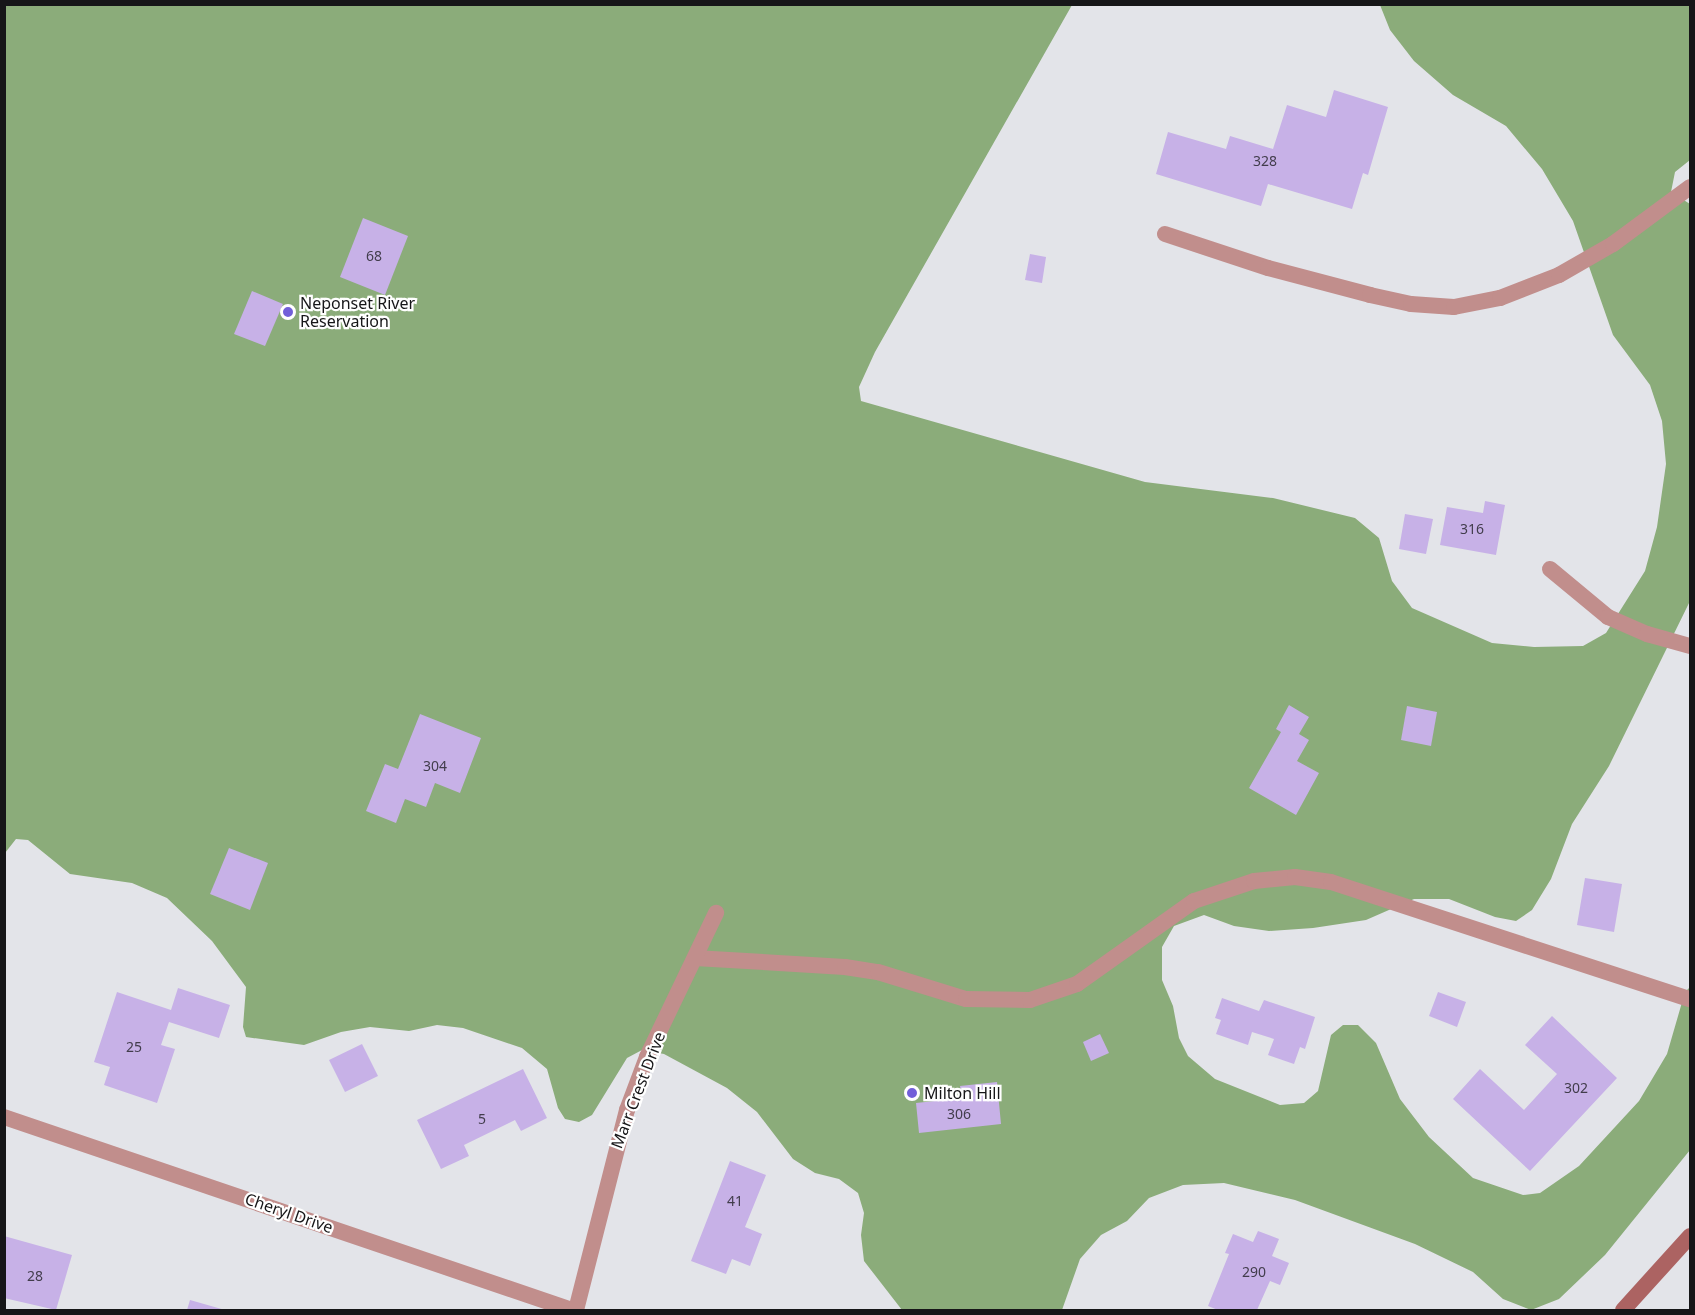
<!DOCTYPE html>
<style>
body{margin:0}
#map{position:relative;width:1695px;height:1315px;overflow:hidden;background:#e3e4e9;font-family:"Noto Sans",sans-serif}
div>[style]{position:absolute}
.forest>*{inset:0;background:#8bac7a}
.building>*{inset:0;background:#c7b1e7}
.service>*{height:16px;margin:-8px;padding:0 8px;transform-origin:8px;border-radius:8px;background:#c18e8c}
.minor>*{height:16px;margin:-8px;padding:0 8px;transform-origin:8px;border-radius:8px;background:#c18e8c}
.secondary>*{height:16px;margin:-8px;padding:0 8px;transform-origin:8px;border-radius:8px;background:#ac6362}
.dots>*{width:16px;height:16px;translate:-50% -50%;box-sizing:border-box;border:3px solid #fff;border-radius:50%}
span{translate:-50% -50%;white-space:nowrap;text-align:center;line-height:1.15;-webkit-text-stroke:4.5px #fff;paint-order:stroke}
.number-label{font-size:14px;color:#423d4c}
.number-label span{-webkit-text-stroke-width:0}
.poi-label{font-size:16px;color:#161618}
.left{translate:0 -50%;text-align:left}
.street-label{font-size:16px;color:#161618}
.frame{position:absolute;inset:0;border:6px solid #161618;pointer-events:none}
</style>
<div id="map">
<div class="forest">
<div style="clip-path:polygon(5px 5px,1072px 5px,875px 352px,859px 387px,861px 401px,1145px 482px,1273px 498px,1355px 518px,1379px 538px,1392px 581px,1412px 608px,1492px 643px,1534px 647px,1583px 646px,1606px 633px,1645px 571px,1657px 527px,1666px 464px,1662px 421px,1650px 385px,1613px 335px,1573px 221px,1542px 169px,1506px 126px,1453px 95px,1414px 61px,1390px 30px,1380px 5px,1690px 5px,1690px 160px,1675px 172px,1671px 192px,1690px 204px,1690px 601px,1609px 766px,1572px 824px,1551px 879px,1532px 910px,1516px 921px,1495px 917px,1449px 899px,1414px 899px,1366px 920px,1313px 928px,1269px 931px,1234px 926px,1204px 915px,1174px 926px,1162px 947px,1162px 980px,1173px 1006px,1179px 1038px,1188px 1056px,1215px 1079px,1280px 1105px,1304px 1103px,1318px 1091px,1331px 1035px,1343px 1025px,1358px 1025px,1376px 1043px,1400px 1099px,1429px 1137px,1473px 1178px,1523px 1195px,1540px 1193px,1579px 1166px,1639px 1101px,1667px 1054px,1685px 992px,1690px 987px,1690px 1150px,1605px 1255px,1559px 1299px,1531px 1310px,1503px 1299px,1473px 1272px,1415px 1244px,1295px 1200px,1224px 1183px,1183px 1185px,1149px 1198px,1127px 1221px,1101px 1235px,1080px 1259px,1062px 1310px,902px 1310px,864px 1261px,861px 1235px,864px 1213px,858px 1193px,839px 1179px,815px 1173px,793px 1159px,757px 1112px,727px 1088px,664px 1054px,642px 1050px,627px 1058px,592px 1115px,579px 1122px,565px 1119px,558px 1108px,547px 1069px,522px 1048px,463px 1028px,437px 1025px,409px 1031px,370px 1027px,341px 1032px,304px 1045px,246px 1037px,243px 1027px,246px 987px,212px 941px,167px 898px,132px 883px,70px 874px,28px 840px,16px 839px,5px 853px)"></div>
</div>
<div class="building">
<div style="clip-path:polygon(1334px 90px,1388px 107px,1368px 175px,1363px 173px,1352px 209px,1268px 184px,1261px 206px,1156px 174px,1168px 132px,1226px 149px,1230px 136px,1273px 149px,1287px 105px,1326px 117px)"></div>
<div style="clip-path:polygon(363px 218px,408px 236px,385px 295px,340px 277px)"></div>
<div style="clip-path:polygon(1030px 254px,1046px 257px,1042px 283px,1025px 280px)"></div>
<div style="clip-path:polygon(252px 291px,283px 304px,265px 346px,234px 334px)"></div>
<div style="clip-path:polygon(1485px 501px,1505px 505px,1496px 555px,1440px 545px,1447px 507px,1483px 513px)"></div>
<div style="clip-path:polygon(1405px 514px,1433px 519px,1426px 554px,1399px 549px)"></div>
<div style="clip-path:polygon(1289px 705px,1309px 717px,1299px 734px,1309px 740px,1297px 761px,1319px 773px,1296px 815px,1249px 788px,1281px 732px,1276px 729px)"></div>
<div style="clip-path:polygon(1407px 706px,1437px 712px,1431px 746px,1401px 740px)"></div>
<div style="clip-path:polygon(420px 714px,481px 738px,460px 793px,435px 783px,426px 807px,405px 799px,396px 823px,366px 811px,385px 764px,398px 769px)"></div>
<div style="clip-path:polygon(229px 848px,268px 863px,250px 910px,210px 894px)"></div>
<div style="clip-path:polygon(1585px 878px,1622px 884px,1614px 932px,1577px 925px)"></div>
<div style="clip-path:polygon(178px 988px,230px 1005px,219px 1038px,169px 1022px,161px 1045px,175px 1049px,157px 1103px,104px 1085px,110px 1067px,94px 1062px,117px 992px,171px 1010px)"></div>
<div style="clip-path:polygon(1438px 992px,1466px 1002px,1457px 1027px,1429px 1016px)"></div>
<div style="clip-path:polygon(1222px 998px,1259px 1011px,1264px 1000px,1315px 1017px,1305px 1049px,1300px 1047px,1294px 1064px,1268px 1055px,1274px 1039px,1252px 1032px,1248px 1045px,1216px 1034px,1221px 1020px,1215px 1018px)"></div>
<div style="clip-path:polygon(1552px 1016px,1617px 1078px,1530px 1171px,1453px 1099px,1480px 1069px,1524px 1110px,1557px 1074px,1525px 1045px)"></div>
<div style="clip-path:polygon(1100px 1034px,1109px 1053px,1091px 1061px,1083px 1042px)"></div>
<div style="clip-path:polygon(362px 1044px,378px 1076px,345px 1092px,329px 1060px)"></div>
<div style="clip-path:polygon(523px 1069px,547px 1118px,521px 1131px,515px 1120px,464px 1145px,469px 1156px,441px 1169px,417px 1120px)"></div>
<div style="clip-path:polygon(997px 1082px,1001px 1124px,919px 1133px,916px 1103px,962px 1098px,960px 1086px)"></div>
<div style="clip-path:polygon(730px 1161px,766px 1175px,745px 1227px,762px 1234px,750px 1266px,732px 1259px,726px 1274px,691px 1261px)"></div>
<div style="clip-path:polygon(1258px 1231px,1279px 1239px,1272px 1256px,1289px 1263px,1280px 1285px,1270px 1281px,1257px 1310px,1218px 1310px,1208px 1306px,1229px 1254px,1225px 1253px,1233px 1234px,1253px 1242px)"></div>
<div style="clip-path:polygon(4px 1236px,72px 1255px,56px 1310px,4px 1298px)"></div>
<div style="clip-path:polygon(190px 1300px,225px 1310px,187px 1310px)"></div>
</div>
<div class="service">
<div style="left:1165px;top:234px;width:108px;rotate:18.3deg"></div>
<div style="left:1268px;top:268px;width:106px;rotate:14.8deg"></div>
<div style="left:1370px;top:295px;width:42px;rotate:12.4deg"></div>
<div style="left:1411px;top:304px;width:43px;rotate:4deg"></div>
<div style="left:1454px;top:307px;width:47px;rotate:-11.1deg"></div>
<div style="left:1500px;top:298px;width:63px;rotate:-21.3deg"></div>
<div style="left:1559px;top:275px;width:62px;rotate:-29.9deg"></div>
<div style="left:1613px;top:244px;width:96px;rotate:-36.5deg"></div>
<div style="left:1550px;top:569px;width:75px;rotate:39.6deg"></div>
<div style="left:1608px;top:617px;width:43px;rotate:23.6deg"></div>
<div style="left:1647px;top:634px;width:45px;rotate:15.6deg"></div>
<div style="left:695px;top:958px;width:150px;rotate:3.4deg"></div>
<div style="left:845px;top:967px;width:33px;rotate:9deg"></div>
<div style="left:878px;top:972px;width:92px;rotate:17.1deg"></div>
<div style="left:966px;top:999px;width:64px;rotate:0.9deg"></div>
<div style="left:1030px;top:1000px;width:50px;rotate:-18.8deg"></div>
<div style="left:1077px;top:984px;width:143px;rotate:-35.4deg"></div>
<div style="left:1194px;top:901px;width:63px;rotate:-18.4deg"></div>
<div style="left:1254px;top:881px;width:41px;rotate:-5.6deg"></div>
<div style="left:1295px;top:877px;width:36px;rotate:8deg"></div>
<div style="left:1331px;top:882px;width:378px;rotate:18.1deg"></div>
</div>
<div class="minor">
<div style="left:4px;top:1117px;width:600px;rotate:18.77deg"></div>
<div style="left:576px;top:1310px;width:206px;rotate:-75.7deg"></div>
<div style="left:627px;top:1110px;width:57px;rotate:-69.3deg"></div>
<div style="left:647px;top:1057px;width:160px;rotate:-64.4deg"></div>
</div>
<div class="secondary">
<div style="left:1623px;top:1310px;width:100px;rotate:-47.8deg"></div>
</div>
<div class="dots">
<div style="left:288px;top:312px;background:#725fd9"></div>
<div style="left:912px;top:1093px;background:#725fd9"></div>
</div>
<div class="number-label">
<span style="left:1265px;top:161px">328</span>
<span style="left:374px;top:256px">68</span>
<span style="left:1472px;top:529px">316</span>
<span style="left:435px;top:766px">304</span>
<span style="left:134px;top:1047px">25</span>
<span style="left:1576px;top:1088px">302</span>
<span style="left:959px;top:1114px">306</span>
<span style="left:482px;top:1119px">5</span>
<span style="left:735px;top:1201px">41</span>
<span style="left:1254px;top:1272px">290</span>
<span style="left:35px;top:1276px">28</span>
</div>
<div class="poi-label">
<span class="left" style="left:300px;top:312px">Neponset River<br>Reservation</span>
<span class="left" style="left:924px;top:1093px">Milton Hill</span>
</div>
<div class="street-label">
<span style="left:638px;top:1090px;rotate:-69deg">Marr Crest Drive</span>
<span style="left:289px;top:1213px;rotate:19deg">Cheryl Drive</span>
</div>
<div class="frame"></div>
</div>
